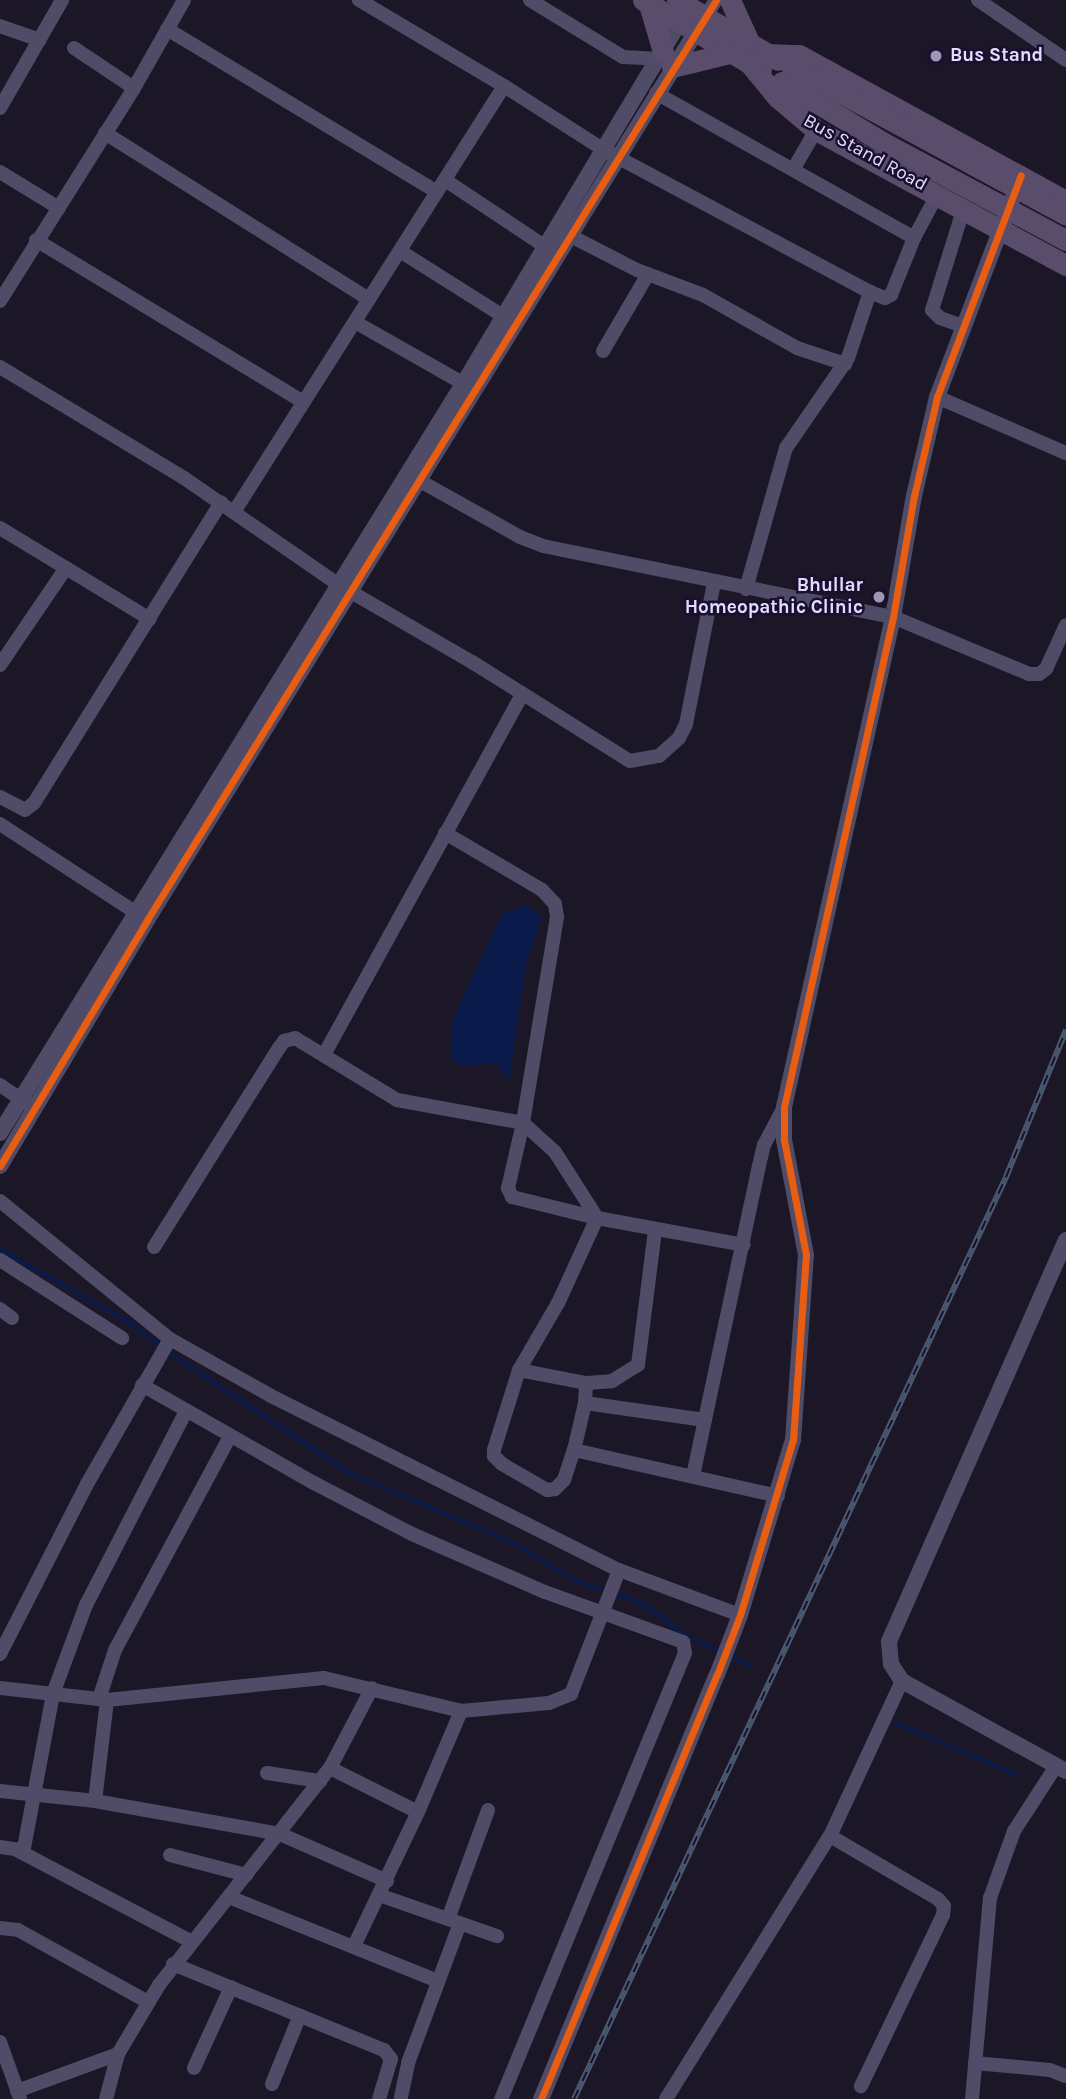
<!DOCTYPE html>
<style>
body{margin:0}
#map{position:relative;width:1066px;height:2099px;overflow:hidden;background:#1c1727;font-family:Karla,sans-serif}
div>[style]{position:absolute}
.water>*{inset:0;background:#091a4b}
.stream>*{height:3.5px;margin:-1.75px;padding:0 1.75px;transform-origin:1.75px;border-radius:1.75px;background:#091a4b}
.minor>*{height:14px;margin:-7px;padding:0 7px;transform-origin:7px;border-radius:7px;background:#504c68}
.tertiary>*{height:16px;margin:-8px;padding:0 8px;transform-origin:8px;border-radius:8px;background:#504c68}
.primary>*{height:21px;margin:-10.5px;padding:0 10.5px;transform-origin:10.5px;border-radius:10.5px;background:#5a4d6c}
.rail>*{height:6px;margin-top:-3px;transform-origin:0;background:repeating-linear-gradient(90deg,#18102e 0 10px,#4a5a71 0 20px);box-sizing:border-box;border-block:2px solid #4a5a71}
.primary-bridge>*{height:21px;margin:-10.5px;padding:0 10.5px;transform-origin:10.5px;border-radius:10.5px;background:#5a4d6c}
.cycleway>*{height:7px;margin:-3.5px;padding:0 3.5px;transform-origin:3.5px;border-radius:3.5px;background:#e95d12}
.dots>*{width:19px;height:19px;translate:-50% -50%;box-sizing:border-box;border:4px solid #18102e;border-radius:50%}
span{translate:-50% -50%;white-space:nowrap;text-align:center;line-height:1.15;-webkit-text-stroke:5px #18102e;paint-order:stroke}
.poi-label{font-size:19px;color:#e4dcff;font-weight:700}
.left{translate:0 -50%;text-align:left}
.right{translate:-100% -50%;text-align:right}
.street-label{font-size:19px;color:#e4dcff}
</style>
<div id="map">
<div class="water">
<div style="clip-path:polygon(526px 905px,542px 917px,526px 964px,509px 1082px,496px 1063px,460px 1066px,450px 1056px,453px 1019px,502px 914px)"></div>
</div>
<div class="stream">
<div style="left:0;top:1249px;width:145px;rotate:29.4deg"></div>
<div style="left:126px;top:1320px;width:44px;rotate:36.6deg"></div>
<div style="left:167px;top:1351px;width:218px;rotate:33.8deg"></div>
<div style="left:348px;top:1472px;width:176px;rotate:23.1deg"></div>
<div style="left:510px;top:1541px;width:77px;rotate:31.2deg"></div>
<div style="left:576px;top:1581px;width:32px;rotate:18deg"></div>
<div style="left:614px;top:1593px;width:32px;rotate:20deg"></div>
<div style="left:644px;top:1604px;width:55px;rotate:36.9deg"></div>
<div style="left:688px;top:1637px;width:35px;rotate:24deg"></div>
<div style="left:730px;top:1656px;width:22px;rotate:24deg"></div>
<div style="left:894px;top:1722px;width:133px;rotate:23.1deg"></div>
</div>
<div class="minor">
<div style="left:530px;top:0;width:109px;rotate:31.5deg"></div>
<div style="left:623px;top:57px;width:36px;rotate:3deg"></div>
<div style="left:978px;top:0;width:107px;rotate:34.3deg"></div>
<div style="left:705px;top:17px;width:20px;rotate:-57deg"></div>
<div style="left:0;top:26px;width:42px;rotate:19.3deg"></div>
<div style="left:167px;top:29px;width:315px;rotate:31.1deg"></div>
<div style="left:74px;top:48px;width:72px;rotate:33.7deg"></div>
<div style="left:504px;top:86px;width:119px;rotate:32.6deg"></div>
<div style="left:604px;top:150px;width:302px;rotate:28.1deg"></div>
<div style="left:656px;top:93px;width:296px;rotate:29.3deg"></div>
<div style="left:0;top:108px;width:125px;rotate:-60.1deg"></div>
<div style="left:105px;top:133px;width:312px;rotate:32.2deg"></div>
<div style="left:794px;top:168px;width:44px;rotate:-59.9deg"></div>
<div style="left:0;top:172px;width:69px;rotate:31.4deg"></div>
<div style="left:445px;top:180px;width:121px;rotate:33.6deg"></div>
<div style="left:561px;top:231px;width:85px;rotate:27.2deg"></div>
<div style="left:637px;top:270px;width:71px;rotate:20.7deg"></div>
<div style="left:703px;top:295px;width:108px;rotate:29.4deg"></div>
<div style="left:797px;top:348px;width:51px;rotate:18.4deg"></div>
<div style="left:36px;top:240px;width:313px;rotate:31.2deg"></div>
<div style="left:400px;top:251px;width:122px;rotate:32.3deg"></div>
<div style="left:0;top:301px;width:252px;rotate:-57.8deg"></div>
<div style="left:134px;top:88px;width:101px;rotate:-60.4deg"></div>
<div style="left:355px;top:322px;width:133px;rotate:29.6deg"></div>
<div style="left:963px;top:326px;width:24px;rotate:-161deg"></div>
<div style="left:940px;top:318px;width:11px;rotate:-135deg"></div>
<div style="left:932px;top:310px;width:108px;rotate:-72.7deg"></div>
<div style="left:603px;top:351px;width:89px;rotate:-59.7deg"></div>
<div style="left:0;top:367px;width:215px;rotate:31.1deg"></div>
<div style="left:184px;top:478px;width:188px;rotate:34.6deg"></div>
<div style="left:339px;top:585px;width:154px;rotate:30.1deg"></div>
<div style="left:472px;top:662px;width:186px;rotate:32.1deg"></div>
<div style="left:630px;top:761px;width:29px;rotate:-10deg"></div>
<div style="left:659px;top:756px;width:27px;rotate:-42deg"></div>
<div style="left:679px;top:738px;width:16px;rotate:-63deg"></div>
<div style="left:686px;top:724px;width:144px;rotate:-78.8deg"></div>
<div style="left:937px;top:397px;width:141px;rotate:23.5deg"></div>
<div style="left:420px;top:481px;width:115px;rotate:29.2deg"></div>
<div style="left:520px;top:537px;width:25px;rotate:21deg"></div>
<div style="left:543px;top:546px;width:357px;rotate:11.5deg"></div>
<div style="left:893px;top:617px;width:147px;rotate:22.7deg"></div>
<div style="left:1029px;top:674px;width:10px"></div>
<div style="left:1039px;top:674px;width:9px;rotate:-36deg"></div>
<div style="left:1046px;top:669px;width:48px;rotate:-65.6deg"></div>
<div style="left:234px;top:512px;width:504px;rotate:-57.63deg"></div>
<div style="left:504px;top:86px;width:169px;rotate:-149.3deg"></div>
<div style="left:0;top:528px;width:77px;rotate:31.2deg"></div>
<div style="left:746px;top:589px;width:147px;rotate:-74.2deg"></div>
<div style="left:786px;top:448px;width:109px;rotate:-55.4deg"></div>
<div style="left:848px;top:358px;width:70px;rotate:-71.6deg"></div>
<div style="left:870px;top:292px;width:16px;rotate:22deg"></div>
<div style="left:885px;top:298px;width:7px;rotate:-27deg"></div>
<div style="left:891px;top:295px;width:61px;rotate:-68deg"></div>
<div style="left:914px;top:238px;width:51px;rotate:-61.9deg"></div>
<div style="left:0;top:665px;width:117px;rotate:-55.8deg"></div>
<div style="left:66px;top:568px;width:98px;rotate:31.3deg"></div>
<div style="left:0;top:797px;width:28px;rotate:27deg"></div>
<div style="left:25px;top:810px;width:11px;rotate:-38deg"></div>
<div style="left:34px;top:803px;width:354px;rotate:-58.1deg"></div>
<div style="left:0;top:824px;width:174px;rotate:33.1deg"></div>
<div style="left:445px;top:833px;width:113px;rotate:30.4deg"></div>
<div style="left:542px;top:890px;width:19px;rotate:47deg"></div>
<div style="left:555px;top:904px;width:13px;rotate:81deg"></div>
<div style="left:557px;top:917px;width:209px;rotate:99.4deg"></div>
<div style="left:523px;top:1123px;width:43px;rotate:42.2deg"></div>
<div style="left:555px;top:1152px;width:78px;rotate:57.5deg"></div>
<div style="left:597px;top:1218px;width:149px;rotate:10.4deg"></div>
<div style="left:325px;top:1053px;width:409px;rotate:-61.2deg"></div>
<div style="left:0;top:1085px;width:34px;rotate:34deg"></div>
<div style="left:0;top:1201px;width:219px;rotate:39.1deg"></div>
<div style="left:170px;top:1339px;width:116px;rotate:29.4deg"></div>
<div style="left:271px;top:1396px;width:389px;rotate:26.6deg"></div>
<div style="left:619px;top:1570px;width:129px;rotate:20.4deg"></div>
<div style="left:154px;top:1247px;width:235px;rotate:-57.9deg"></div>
<div style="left:279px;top:1048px;width:9px;rotate:-54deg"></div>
<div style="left:284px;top:1041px;width:11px;rotate:-15deg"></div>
<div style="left:295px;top:1038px;width:119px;rotate:31.3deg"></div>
<div style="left:397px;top:1100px;width:128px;rotate:10.3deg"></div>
<div style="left:523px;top:1123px;width:67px;rotate:103deg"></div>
<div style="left:508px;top:1188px;width:10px;rotate:66deg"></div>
<div style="left:512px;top:1197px;width:88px;rotate:13.9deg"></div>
<div style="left:597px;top:1218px;width:94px;rotate:114.6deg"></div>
<div style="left:558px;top:1303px;width:78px;rotate:120.2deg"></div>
<div style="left:519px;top:1370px;width:84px;rotate:107.4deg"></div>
<div style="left:494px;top:1450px;width:6px;rotate:90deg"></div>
<div style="left:494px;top:1456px;width:11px;rotate:45deg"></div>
<div style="left:502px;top:1464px;width:52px;rotate:30deg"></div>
<div style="left:547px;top:1490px;width:8px;rotate:-7deg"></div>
<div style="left:555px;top:1489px;width:13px;rotate:-45deg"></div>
<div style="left:564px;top:1480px;width:32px;rotate:-72deg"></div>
<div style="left:574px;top:1450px;width:48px;rotate:-76.8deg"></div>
<div style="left:585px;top:1403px;width:20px;rotate:-87deg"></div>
<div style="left:586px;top:1383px;width:68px;rotate:-169deg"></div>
<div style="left:0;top:1260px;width:145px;rotate:32.6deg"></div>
<div style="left:0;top:1309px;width:15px;rotate:37deg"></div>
<div style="left:586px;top:1383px;width:26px;rotate:-4deg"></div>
<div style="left:612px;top:1381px;width:31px;rotate:-32deg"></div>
<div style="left:638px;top:1365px;width:135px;rotate:-82.8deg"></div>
<div style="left:142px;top:1385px;width:198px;rotate:29.7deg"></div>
<div style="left:314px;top:1483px;width:110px;rotate:27.5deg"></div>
<div style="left:412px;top:1534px;width:145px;rotate:23.6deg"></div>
<div style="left:545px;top:1592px;width:147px;rotate:19.9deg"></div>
<div style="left:683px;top:1642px;width:11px;rotate:80deg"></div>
<div style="left:685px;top:1653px;width:482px;rotate:112.4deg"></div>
<div style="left:585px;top:1403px;width:121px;rotate:8.1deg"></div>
<div style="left:574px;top:1450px;width:209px;rotate:12.7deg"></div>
<div style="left:693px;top:1476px;width:317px;rotate:-78deg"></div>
<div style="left:759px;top:1166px;width:22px;rotate:-77deg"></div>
<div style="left:764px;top:1145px;width:43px;rotate:-62.2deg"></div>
<div style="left:0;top:1654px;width:191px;rotate:-62.9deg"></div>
<div style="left:87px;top:1484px;width:167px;rotate:-60.2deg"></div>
<div style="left:0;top:1688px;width:108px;rotate:6.4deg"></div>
<div style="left:107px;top:1700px;width:218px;rotate:-5.8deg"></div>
<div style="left:324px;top:1678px;width:141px;rotate:13.5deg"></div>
<div style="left:461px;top:1711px;width:88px;rotate:-5.2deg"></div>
<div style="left:549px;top:1703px;width:24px;rotate:-22deg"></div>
<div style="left:571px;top:1694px;width:133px;rotate:-68.8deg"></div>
<div style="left:99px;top:1699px;width:52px;rotate:-71.9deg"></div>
<div style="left:115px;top:1650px;width:243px;rotate:-61.7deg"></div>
<div style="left:330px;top:1768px;width:98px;rotate:26.6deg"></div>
<div style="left:267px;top:1773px;width:54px;rotate:8.6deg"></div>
<div style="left:0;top:1791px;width:96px;rotate:6deg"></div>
<div style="left:95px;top:1801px;width:188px;rotate:10.1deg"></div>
<div style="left:280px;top:1834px;width:117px;rotate:23.7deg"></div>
<div style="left:95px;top:1801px;width:102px;rotate:-83.2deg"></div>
<div style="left:830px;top:1836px;width:125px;rotate:30.3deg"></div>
<div style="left:938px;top:1899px;width:9px;rotate:49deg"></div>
<div style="left:944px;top:1906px;width:9px;rotate:96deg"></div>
<div style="left:943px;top:1915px;width:190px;rotate:115.6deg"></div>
<div style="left:0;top:1847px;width:15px;rotate:8deg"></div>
<div style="left:15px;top:1849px;width:200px;rotate:27.7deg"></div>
<div style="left:23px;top:1853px;width:162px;rotate:-79.3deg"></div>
<div style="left:53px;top:1694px;width:95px;rotate:-69.7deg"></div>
<div style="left:86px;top:1605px;width:218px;rotate:-62.7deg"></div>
<div style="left:170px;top:1855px;width:79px;rotate:14.7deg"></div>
<div style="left:379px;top:1895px;width:125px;rotate:19.2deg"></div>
<div style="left:229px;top:1897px;width:225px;rotate:21.9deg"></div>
<div style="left:448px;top:1919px;width:116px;rotate:-69.8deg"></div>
<div style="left:0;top:1928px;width:18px;rotate:6deg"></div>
<div style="left:18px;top:1930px;width:149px;rotate:29deg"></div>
<div style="left:354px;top:1946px;width:148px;rotate:-64.5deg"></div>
<div style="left:418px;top:1812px;width:110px;rotate:-66.9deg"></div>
<div style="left:173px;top:1964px;width:228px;rotate:22.2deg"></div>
<div style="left:384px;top:2050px;width:11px;rotate:52deg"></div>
<div style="left:391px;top:2059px;width:42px;rotate:106.7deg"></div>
<div style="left:0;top:2042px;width:59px;rotate:70.3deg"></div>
<div style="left:975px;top:2063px;width:75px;rotate:5.3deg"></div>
<div style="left:1050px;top:2070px;width:17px;rotate:21deg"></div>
<div style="left:194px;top:2068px;width:89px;rotate:-65.4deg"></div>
<div style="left:272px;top:2084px;width:74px;rotate:-67.9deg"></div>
<div style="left:17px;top:2091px;width:108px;rotate:-20.1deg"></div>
<div style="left:401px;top:2097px;width:35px;rotate:-78deg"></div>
<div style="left:408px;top:2063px;width:149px;rotate:-69.6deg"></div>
<div style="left:106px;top:2099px;width:47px;rotate:-75.1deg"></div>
<div style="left:118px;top:2054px;width:80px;rotate:-59.3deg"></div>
<div style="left:159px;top:1985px;width:276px;rotate:-51.8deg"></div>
<div style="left:330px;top:1768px;width:90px;rotate:-62.3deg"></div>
<div style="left:666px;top:2099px;width:310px;rotate:-58.1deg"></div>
<div style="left:830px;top:1836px;width:171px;rotate:-65.1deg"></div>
<div style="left:972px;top:2099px;width:202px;rotate:-84.9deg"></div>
<div style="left:990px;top:1898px;width:71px;rotate:-70.3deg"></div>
<div style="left:1014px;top:1831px;width:77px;rotate:-57.1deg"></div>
</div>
<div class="tertiary">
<div style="left:0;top:1133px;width:881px;rotate:-58.28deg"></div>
<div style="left:463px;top:384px;width:434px;rotate:-59.1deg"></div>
<div style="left:0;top:1166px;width:287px;rotate:-59.1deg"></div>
<div style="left:147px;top:920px;width:1056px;rotate:-58.28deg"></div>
<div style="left:1066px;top:1240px;width:439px;rotate:113.8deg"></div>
<div style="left:889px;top:1642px;width:22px;rotate:85deg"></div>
<div style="left:891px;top:1664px;width:20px;rotate:57deg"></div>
<div style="left:902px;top:1681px;width:187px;rotate:28.8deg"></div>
<div style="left:541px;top:2099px;width:459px;rotate:-67.5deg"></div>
<div style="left:717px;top:1675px;width:64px;rotate:-69deg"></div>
<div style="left:740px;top:1615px;width:183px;rotate:-73.2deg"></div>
<div style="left:793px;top:1440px;width:185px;rotate:-86deg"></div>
<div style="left:806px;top:1255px;width:117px;rotate:-100.8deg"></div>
<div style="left:784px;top:1140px;width:33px;rotate:-90deg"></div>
<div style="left:784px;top:1107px;width:502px;rotate:-77.46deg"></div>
<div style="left:893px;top:617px;width:123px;rotate:-80.2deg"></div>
<div style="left:914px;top:496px;width:102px;rotate:-76.9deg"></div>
<div style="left:937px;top:397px;width:234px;rotate:-69.2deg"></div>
</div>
<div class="primary">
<div style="left:643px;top:0;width:137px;rotate:30.7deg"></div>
<div style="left:677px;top:0;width:117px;rotate:30.7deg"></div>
<div style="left:730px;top:0;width:46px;rotate:65.7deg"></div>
<div style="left:649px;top:4px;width:50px;rotate:73.7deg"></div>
<div style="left:766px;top:54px;width:33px;rotate:2deg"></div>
<div style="left:799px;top:55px;width:304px;rotate:28.7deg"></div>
<div style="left:750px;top:64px;width:43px;rotate:50.7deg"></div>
<div style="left:777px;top:97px;width:51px;rotate:40.2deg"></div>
<div style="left:816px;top:130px;width:284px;rotate:28.4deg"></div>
<div style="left:672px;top:67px;width:60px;rotate:-13.6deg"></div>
</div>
<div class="rail">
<div style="left:574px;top:2099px;width:1018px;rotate:-64.89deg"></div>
<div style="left:1006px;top:1177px;width:159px;rotate:-67.8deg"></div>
</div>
<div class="primary-bridge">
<div style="left:791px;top:66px;width:313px;rotate:28.4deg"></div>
<div style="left:782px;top:82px;width:119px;rotate:30.9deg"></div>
<div style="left:884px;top:143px;width:206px;rotate:28.1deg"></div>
</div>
<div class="cycleway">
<div style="left:0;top:1166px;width:287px;rotate:-59.1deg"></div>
<div style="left:147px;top:920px;width:1082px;rotate:-58.26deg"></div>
<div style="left:541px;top:2099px;width:459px;rotate:-67.5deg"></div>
<div style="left:717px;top:1675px;width:64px;rotate:-69deg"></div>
<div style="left:740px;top:1615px;width:183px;rotate:-73.2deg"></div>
<div style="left:793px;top:1440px;width:185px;rotate:-86deg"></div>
<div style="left:806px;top:1255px;width:117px;rotate:-100.8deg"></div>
<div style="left:784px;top:1140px;width:33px;rotate:-90deg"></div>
<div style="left:784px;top:1107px;width:502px;rotate:-77.46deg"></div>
<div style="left:893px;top:617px;width:123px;rotate:-80.2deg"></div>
<div style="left:914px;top:496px;width:102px;rotate:-76.9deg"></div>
<div style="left:937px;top:397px;width:237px;rotate:-69.3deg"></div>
</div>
<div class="dots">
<div style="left:936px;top:56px;background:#9e97b3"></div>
<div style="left:879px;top:597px;background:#9e97b3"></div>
</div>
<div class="poi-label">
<span class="left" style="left:950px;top:56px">Bus Stand</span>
<span class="right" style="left:863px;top:597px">Bhullar<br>Homeopathic Clinic</span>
</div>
<div class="street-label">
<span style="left:865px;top:153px;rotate:29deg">Bus Stand Road</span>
</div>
</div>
